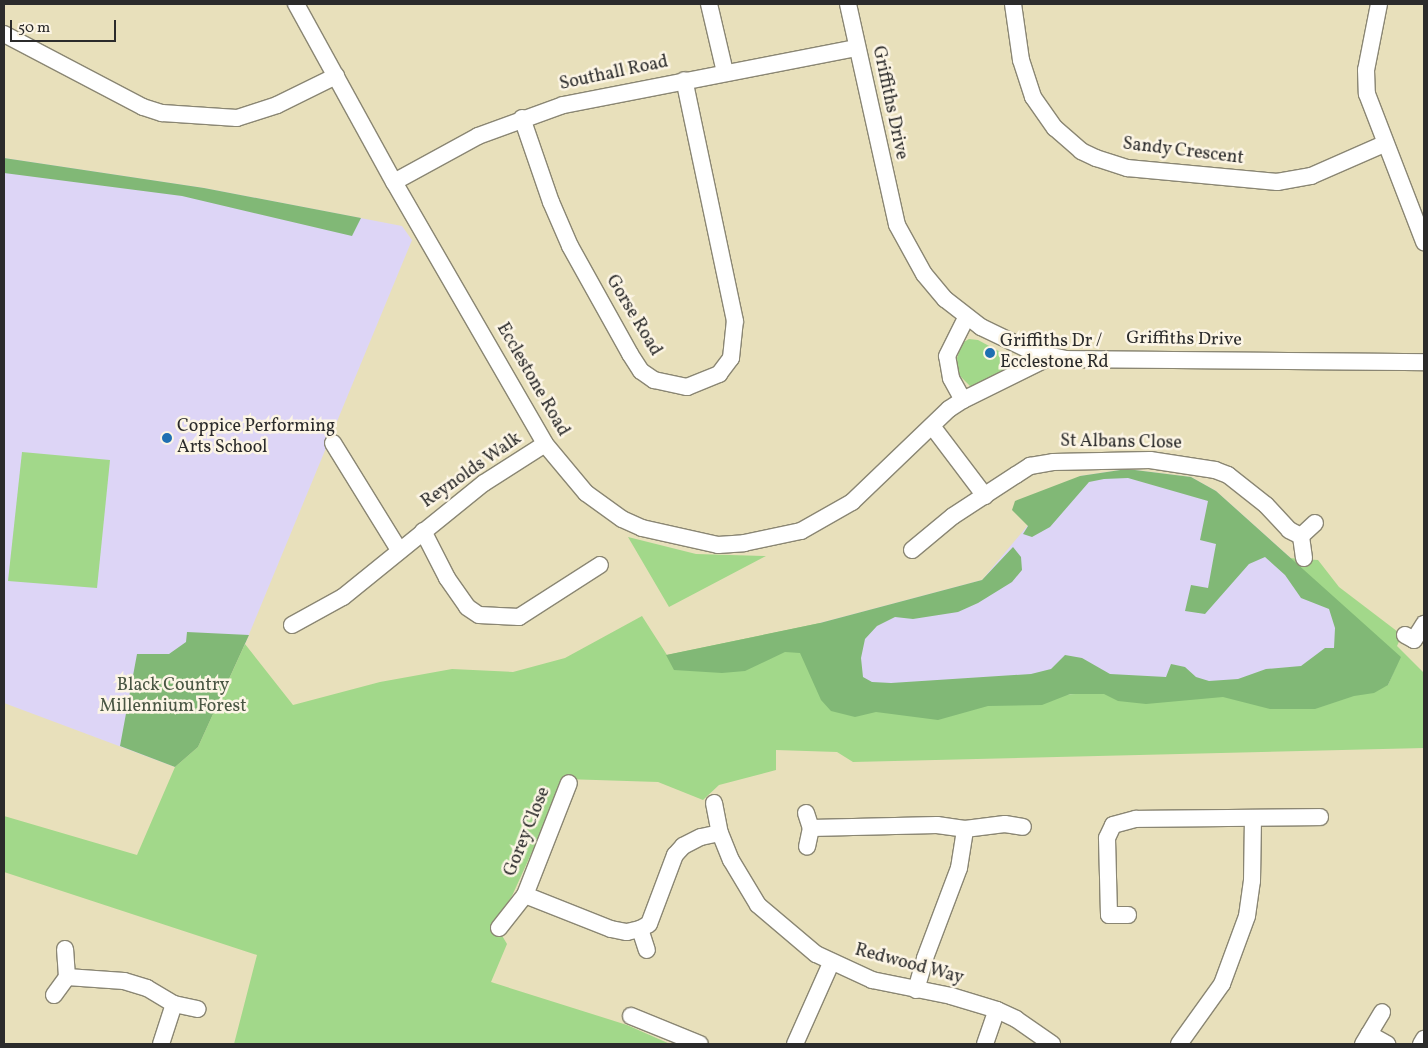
<!DOCTYPE html>
<style>
body{margin:0}
#map{position:relative;width:1428px;height:1048px;overflow:hidden;background:#e8e0bb;font-family:Vollkorn,serif}
div>[style]{position:absolute}
.built>*{inset:0;background:#ddd5f6}
.green>*{inset:0;background:#a2d88a}
.forest>*{inset:0;background:#81b876}
.roads{filter:drop-shadow(1px 0 #8a8673) drop-shadow(-1px 0 #8a8673) drop-shadow(0 1px #8a8673) drop-shadow(0 -1px #8a8673)}
.minor>*{height:16px;margin:-8px;padding:0 8px;transform-origin:8px;border-radius:8px;background:#fff}
.dots>*{width:14px;height:14px;translate:-50% -50%;box-sizing:border-box;border:2px solid #fcf5e5;border-radius:50%}
span{translate:-50% -50%;white-space:nowrap;text-align:center;line-height:1.15;-webkit-text-stroke:5px #fcf5e5;paint-order:stroke}
.street-label{font-size:18px;color:#2b2b2b}
.poi-label{font-size:18px;color:#2b2b2b}
.left{translate:0 -50%;text-align:left}
.park-label{font-size:18px;color:#495643}
.frame{position:absolute;inset:0;border:5px solid #2b2b2b;pointer-events:none}
.scale{position:absolute;left:10px;top:20px;width:106px;height:22px;box-sizing:border-box;border:2px solid #2b2b2b;border-top:0;padding-left:6px;font-size:15px;line-height:18px;white-space:nowrap;color:#2b2b2b;-webkit-text-stroke:4px #fcf5e5;paint-order:stroke}
</style>
<div id="map">
<div class="built">
<div style="clip-path:polygon(4px 158px,204px 188px,402px 226px,412px 240px,245px 644px,175px 767px,4px 703px)"></div>
<div style="clip-path:polygon(1127px 469px,1191px 477px,1216px 491px,1401px 657px,1388px 685px,837px 702px,820px 623px,982px 580px,1050px 499px,1080px 476px)"></div>
</div>
<div class="green">
<div style="clip-path:polygon(969px 339px,978px 340px,1021px 363px,973px 389px,958px 374px,957px 358px,962px 343px)"></div>
<div style="clip-path:polygon(22px 452px,110px 460px,97px 588px,8px 581px)"></div>
<div style="clip-path:polygon(628px 537px,696px 554px,766px 556px,669px 607px)"></div>
<div style="clip-path:polygon(1288px 558px,1318px 560px,1339px 587px,1402px 635px,1397px 646px,1424px 673px,1424px 748px,853px 762px,837px 752px,776px 750px,776px 770px,719px 785px,703px 800px,658px 782px,565px 779px,512px 896px,494px 922px,507px 944px,491px 982px,627px 1025px,670px 1044px,234px 1044px,257px 955px,4px 872px,4px 816px,137px 855px,175px 767px,198px 747px,245px 644px,293px 705px,380px 682px,452px 669px,513px 672px,565px 658px,642px 616px,667px 655px,820px 623px,837px 701px,1388px 685px,1400px 657px)"></div>
</div>
<div class="forest">
<div style="clip-path:polygon(4px 158px,204px 188px,361px 218px,352px 236px,182px 196px,4px 173px)"></div>
<div style="clip-path:polygon(1127px 469px,1191px 477px,1216px 491px,1401px 657px,1388px 685px,1374px 693px,1354px 696px,1315px 709px,1270px 709px,1223px 697px,1146px 704px,1118px 701px,1104px 694px,1070px 694px,1042px 705px,988px 706px,938px 720px,876px 712px,855px 717px,831px 711px,821px 700px,800px 653px,785px 652px,745px 671px,722px 673px,674px 670px,666px 655px,820px 623px,982px 580px,1013px 547px,1021px 557px,1022px 570px,1012px 582px,978px 603px,958px 612px,913px 619px,895px 617px,877px 626px,865px 639px,861px 658px,863px 677px,872px 682px,891px 683px,1031px 674px,1051px 669px,1065px 655px,1082px 658px,1110px 674px,1166px 677px,1171px 664px,1185px 667px,1196px 677px,1209px 681px,1238px 679px,1266px 669px,1301px 666px,1325px 648px,1334px 648px,1335px 628px,1329px 609px,1301px 598px,1285px 575px,1265px 557px,1249px 564px,1205px 614px,1185px 611px,1191px 585px,1208px 588px,1216px 544px,1200px 540px,1208px 501px,1128px 478px,1104px 479px,1089px 482px,1050px 527px,1032px 537px,1023px 534px,1028px 526px,1012px 510px,1015px 501px,1080px 476px)"></div>
<div style="clip-path:polygon(187px 632px,249px 635px,198px 747px,175px 767px,120px 746px,137px 654px,169px 654px,186px 642px)"></div>
</div>
<div class="roads">
<div class="minor">
<div style="left:296px;top:4px;width:203px;rotate:61.2deg"></div>
<div style="left:394px;top:182px;width:302px;rotate:60deg"></div>
<div style="left:545px;top:444px;width:64px;rotate:50.1deg"></div>
<div style="left:586px;top:493px;width:44px;rotate:35.8deg"></div>
<div style="left:622px;top:519px;width:22px;rotate:24deg"></div>
<div style="left:642px;top:528px;width:78px;rotate:12.6deg"></div>
<div style="left:718px;top:545px;width:26px;rotate:-4deg"></div>
<div style="left:744px;top:543px;width:58px;rotate:-11.9deg"></div>
<div style="left:801px;top:531px;width:59px;rotate:-29.6deg"></div>
<div style="left:852px;top:502px;width:134px;rotate:-43.8deg"></div>
<div style="left:949px;top:409px;width:17px;rotate:-33deg"></div>
<div style="left:963px;top:400px;width:25px;rotate:-119deg"></div>
<div style="left:951px;top:378px;width:22px;rotate:-100deg"></div>
<div style="left:947px;top:356px;width:42px;rotate:-63.4deg"></div>
<div style="left:709px;top:4px;width:70px;rotate:76.8deg"></div>
<div style="left:848px;top:4px;width:226px;rotate:77.5deg"></div>
<div style="left:897px;top:225px;width:56px;rotate:61.1deg"></div>
<div style="left:924px;top:274px;width:33px;rotate:50deg"></div>
<div style="left:945px;top:299px;width:46px;rotate:37.9deg"></div>
<div style="left:981px;top:327px;width:58px;rotate:25.7deg"></div>
<div style="left:1033px;top:352px;width:34px;rotate:12deg"></div>
<div style="left:1066px;top:359px;width:358px;rotate:0.5deg"></div>
<div style="left:1013px;top:4px;width:57px;rotate:81.9deg"></div>
<div style="left:1021px;top:60px;width:39px;rotate:72deg"></div>
<div style="left:1033px;top:97px;width:38px;rotate:55deg"></div>
<div style="left:1055px;top:128px;width:35px;rotate:41deg"></div>
<div style="left:1081px;top:151px;width:17px;rotate:25deg"></div>
<div style="left:1096px;top:158px;width:33px;rotate:18deg"></div>
<div style="left:1127px;top:168px;width:151px;rotate:5.3deg"></div>
<div style="left:1277px;top:182px;width:35px;rotate:-10deg"></div>
<div style="left:1311px;top:176px;width:80px;rotate:-23.7deg"></div>
<div style="left:1379px;top:4px;width:67px;rotate:101.1deg"></div>
<div style="left:1366px;top:70px;width:24px;rotate:88deg"></div>
<div style="left:1367px;top:94px;width:159px;rotate:68.9deg"></div>
<div style="left:4px;top:34px;width:157px;rotate:27.7deg"></div>
<div style="left:143px;top:107px;width:20px;rotate:18deg"></div>
<div style="left:162px;top:113px;width:75px;rotate:3.8deg"></div>
<div style="left:237px;top:118px;width:42px;rotate:-18deg"></div>
<div style="left:277px;top:105px;width:66px;rotate:-26.2deg"></div>
<div style="left:522px;top:118px;width:89px;rotate:71deg"></div>
<div style="left:551px;top:202px;width:48px;rotate:66.6deg"></div>
<div style="left:570px;top:246px;width:124px;rotate:60.9deg"></div>
<div style="left:630px;top:354px;width:20px;rotate:57deg"></div>
<div style="left:641px;top:371px;width:16px;rotate:35deg"></div>
<div style="left:654px;top:380px;width:34px;rotate:12deg"></div>
<div style="left:687px;top:387px;width:35px;rotate:-22deg"></div>
<div style="left:719px;top:374px;width:20px;rotate:-53deg"></div>
<div style="left:731px;top:358px;width:37px;rotate:-84deg"></div>
<div style="left:735px;top:321px;width:246px;rotate:-101.9deg"></div>
<div style="left:394px;top:182px;width:96px;rotate:-28.7deg"></div>
<div style="left:478px;top:136px;width:90px;rotate:-20deg"></div>
<div style="left:563px;top:105px;width:299px;rotate:-11deg"></div>
<div style="left:963px;top:400px;width:97px;rotate:-26.3deg"></div>
<div style="left:932px;top:426px;width:88px;rotate:52.9deg"></div>
<div style="left:333px;top:443px;width:126px;rotate:58.3deg"></div>
<div style="left:423px;top:531px;width:53px;rotate:62.9deg"></div>
<div style="left:447px;top:578px;width:35px;rotate:55deg"></div>
<div style="left:467px;top:607px;width:14px;rotate:34deg"></div>
<div style="left:479px;top:615px;width:40px;rotate:2.9deg"></div>
<div style="left:519px;top:617px;width:96px;rotate:-32.7deg"></div>
<div style="left:912px;top:550px;width:53px;rotate:-39.7deg"></div>
<div style="left:953px;top:516px;width:75px;rotate:-33.1deg"></div>
<div style="left:1016px;top:475px;width:17px;rotate:-33deg"></div>
<div style="left:1030px;top:466px;width:23px;rotate:-10deg"></div>
<div style="left:1053px;top:462px;width:97px;rotate:-1.2deg"></div>
<div style="left:1150px;top:460px;width:66px;rotate:8.7deg"></div>
<div style="left:1215px;top:470px;width:14px;rotate:21deg"></div>
<div style="left:1228px;top:475px;width:48px;rotate:38.3deg"></div>
<div style="left:1266px;top:505px;width:34px;rotate:47deg"></div>
<div style="left:1289px;top:530px;width:13px;rotate:27deg"></div>
<div style="left:1304px;top:558px;width:22px;rotate:-98deg"></div>
<div style="left:1301px;top:536px;width:19px;rotate:-43deg"></div>
<div style="left:292px;top:625px;width:58px;rotate:-28.8deg"></div>
<div style="left:343px;top:597px;width:181px;rotate:-39deg"></div>
<div style="left:484px;top:483px;width:72px;rotate:-32.6deg"></div>
<div style="left:1405px;top:635px;width:10px;rotate:29deg"></div>
<div style="left:1414px;top:640px;width:19px;rotate:-58deg"></div>
<div style="left:714px;top:803px;width:31px;rotate:79deg"></div>
<div style="left:720px;top:833px;width:29px;rotate:68deg"></div>
<div style="left:731px;top:860px;width:52px;rotate:59deg"></div>
<div style="left:758px;top:905px;width:76px;rotate:40.2deg"></div>
<div style="left:816px;top:954px;width:62px;rotate:24.9deg"></div>
<div style="left:872px;top:980px;width:81px;rotate:11.4deg"></div>
<div style="left:951px;top:996px;width:48px;rotate:16.9deg"></div>
<div style="left:997px;top:1010px;width:21px;rotate:25deg"></div>
<div style="left:1016px;top:1019px;width:44px;rotate:34.8deg"></div>
<div style="left:806px;top:813px;width:16px;rotate:72deg"></div>
<div style="left:811px;top:828px;width:19px;rotate:102deg"></div>
<div style="left:811px;top:828px;width:126px;rotate:-1.4deg"></div>
<div style="left:937px;top:825px;width:28px;rotate:8deg"></div>
<div style="left:965px;top:829px;width:40px;rotate:-7.1deg"></div>
<div style="left:1005px;top:824px;width:18px;rotate:9deg"></div>
<div style="left:525px;top:895px;width:92px;rotate:21.6deg"></div>
<div style="left:611px;top:929px;width:16px;rotate:11deg"></div>
<div style="left:627px;top:932px;width:13px;rotate:-13deg"></div>
<div style="left:640px;top:929px;width:10px;rotate:-29deg"></div>
<div style="left:649px;top:924px;width:74px;rotate:-69.4deg"></div>
<div style="left:675px;top:855px;width:12px;rotate:-48deg"></div>
<div style="left:683px;top:846px;width:20px;rotate:-27deg"></div>
<div style="left:701px;top:837px;width:19px;rotate:-12deg"></div>
<div style="left:1128px;top:915px;width:19px;rotate:180deg"></div>
<div style="left:1109px;top:915px;width:77px;rotate:-91.5deg"></div>
<div style="left:1107px;top:838px;width:14px;rotate:-65deg"></div>
<div style="left:1113px;top:825px;width:24px;rotate:-15deg"></div>
<div style="left:1136px;top:819px;width:184px;rotate:-0.6deg"></div>
<div style="left:499px;top:928px;width:42px;rotate:-51.8deg"></div>
<div style="left:525px;top:895px;width:120px;rotate:-68.6deg"></div>
<div style="left:640px;top:929px;width:22px;rotate:72deg"></div>
<div style="left:67px;top:977px;width:57px;rotate:4deg"></div>
<div style="left:124px;top:981px;width:24px;rotate:17deg"></div>
<div style="left:147px;top:988px;width:31px;rotate:31deg"></div>
<div style="left:174px;top:1004px;width:24px;rotate:12deg"></div>
<div style="left:916px;top:990px;width:33px;rotate:-74deg"></div>
<div style="left:925px;top:958px;width:96px;rotate:-69.3deg"></div>
<div style="left:959px;top:868px;width:39px;rotate:-81deg"></div>
<div style="left:54px;top:995px;width:22px;rotate:-54deg"></div>
<div style="left:67px;top:977px;width:28px;rotate:-94deg"></div>
<div style="left:631px;top:1016px;width:74px;rotate:22.1deg"></div>
<div style="left:1369px;top:1034px;width:21px;rotate:29deg"></div>
<div style="left:161px;top:1044px;width:42px;rotate:-72deg"></div>
<div style="left:795px;top:1044px;width:89px;rotate:-66deg"></div>
<div style="left:985px;top:1044px;width:36px;rotate:-71deg"></div>
<div style="left:1179px;top:1044px;width:74px;rotate:-54.4deg"></div>
<div style="left:1222px;top:984px;width:72px;rotate:-69.8deg"></div>
<div style="left:1247px;top:916px;width:35px;rotate:-82deg"></div>
<div style="left:1252px;top:881px;width:63px;rotate:-89.1deg"></div>
<div style="left:1363px;top:1044px;width:37px;rotate:-59deg"></div>
<div style="left:1421px;top:1044px;width:6px;rotate:-59deg"></div>
</div>
</div>
<div class="dots">
<div style="left:990px;top:353px;background:#1f6fb2"></div>
<div style="left:167px;top:438px;background:#1f6fb2"></div>
</div>
<div class="street-label">
<span style="left:614px;top:74px;rotate:-12deg">Southall Road</span>
<span style="left:889px;top:103px;rotate:78deg">Griffiths Drive</span>
<span style="left:1183px;top:152px;rotate:7deg">Sandy Crescent</span>
<span style="left:633px;top:316px;rotate:59deg">Gorse Road</span>
<span style="left:1184px;top:340px;rotate:1deg">Griffiths Drive</span>
<span style="left:532px;top:380px;rotate:60deg">Ecclestone Road</span>
<span style="left:1121px;top:443px;rotate:1deg">St Albans Close</span>
<span style="left:472px;top:471px;rotate:-35deg">Reynolds Walk</span>
<span style="left:528px;top:832px;rotate:-68deg">Gorey Close</span>
<span style="left:909px;top:965px;rotate:15deg">Redwood Way</span>
</div>
<div class="poi-label">
<span class="left" style="left:1000px;top:353px">Griffiths Dr /<br>Ecclestone Rd</span>
<span class="left" style="left:177px;top:438px">Coppice Performing<br>Arts School</span>
</div>
<div class="park-label">
<span style="left:173px;top:697px">Black Country<br>Millennium Forest</span>
</div>
<div class="frame"></div>
<div class="scale">50 m</div>
</div>
